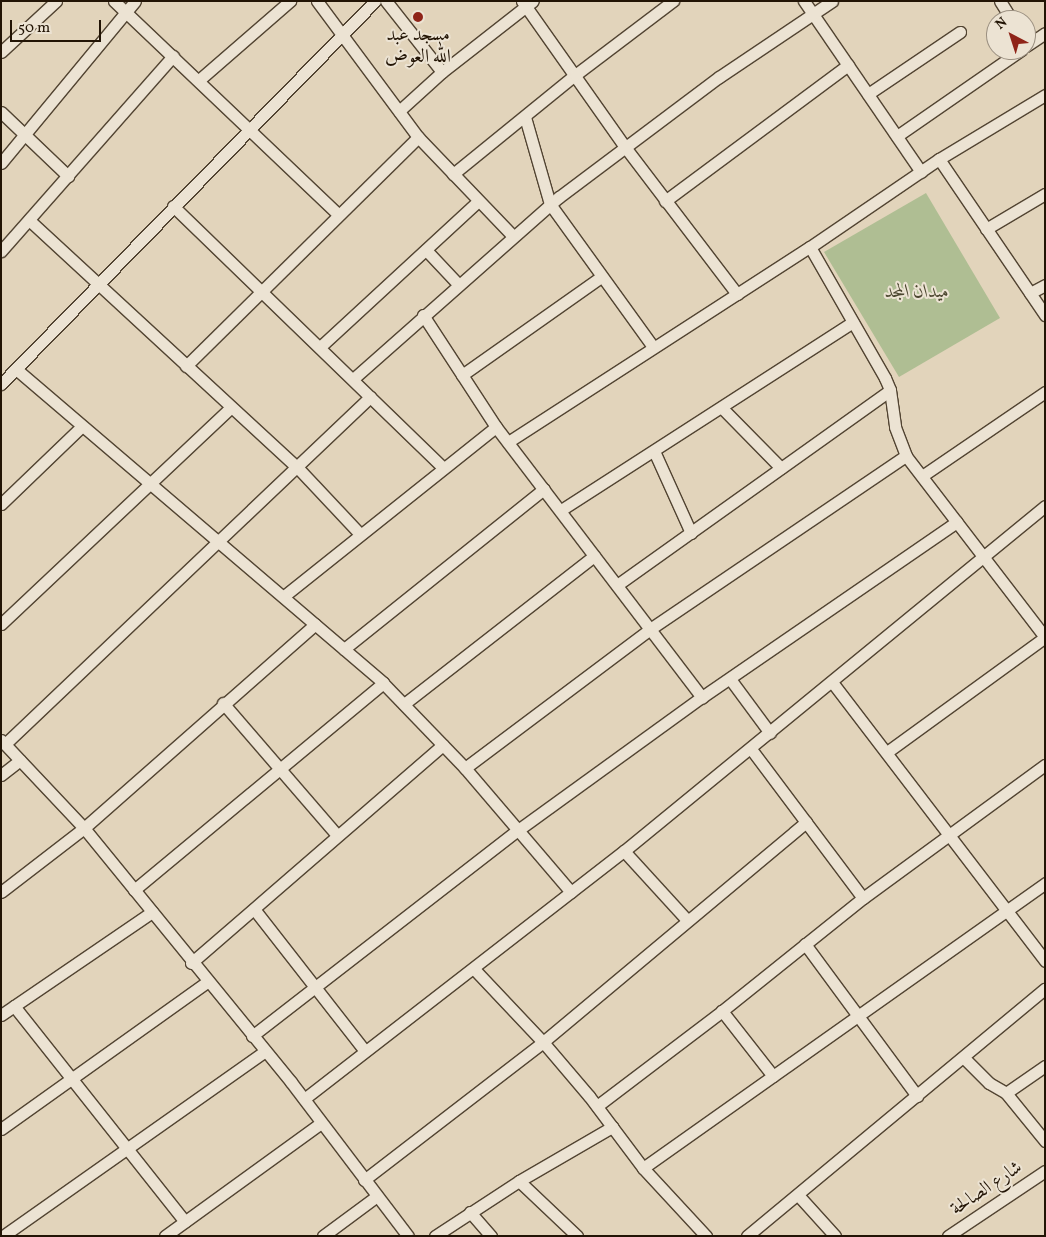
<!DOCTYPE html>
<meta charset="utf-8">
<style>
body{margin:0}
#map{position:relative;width:1046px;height:1237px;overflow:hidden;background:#e2d4bb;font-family:Vollkorn,Amiri,serif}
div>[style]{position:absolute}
.green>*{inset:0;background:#afbe93}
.roads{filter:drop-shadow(1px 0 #524432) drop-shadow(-1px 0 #524432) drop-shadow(0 1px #524432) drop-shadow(0 -1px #524432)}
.street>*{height:11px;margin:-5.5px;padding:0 5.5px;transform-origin:5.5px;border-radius:5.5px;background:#ece3d3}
.dots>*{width:14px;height:14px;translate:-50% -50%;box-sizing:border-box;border:2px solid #ece3d3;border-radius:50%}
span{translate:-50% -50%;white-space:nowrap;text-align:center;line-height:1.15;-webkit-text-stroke:4px #ece3d3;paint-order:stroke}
.poi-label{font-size:19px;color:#221405}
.park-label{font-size:19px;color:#4c4730;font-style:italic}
.street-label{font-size:19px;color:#221405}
.frame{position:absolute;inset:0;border:2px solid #221405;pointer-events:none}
.north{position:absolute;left:986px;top:10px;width:50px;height:50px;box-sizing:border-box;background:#ece3d3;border:1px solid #9b9081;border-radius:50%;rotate:320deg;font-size:14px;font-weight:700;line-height:20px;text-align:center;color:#221405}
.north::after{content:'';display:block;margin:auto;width:18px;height:22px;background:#8f2418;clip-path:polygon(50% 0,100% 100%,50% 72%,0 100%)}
.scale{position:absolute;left:10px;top:20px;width:91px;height:22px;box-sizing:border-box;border:2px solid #221405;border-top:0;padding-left:6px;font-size:15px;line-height:18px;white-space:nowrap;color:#221405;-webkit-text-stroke:4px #ece3d3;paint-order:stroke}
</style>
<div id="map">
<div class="green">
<div style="clip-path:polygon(926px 193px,1000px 318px,899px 377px,824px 252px)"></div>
</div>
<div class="roads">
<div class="street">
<div style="left:114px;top:1px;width:309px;rotate:43.6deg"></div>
<div style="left:317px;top:1px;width:169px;rotate:53.4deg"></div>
<div style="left:418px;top:137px;width:137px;rotate:46.2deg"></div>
<div style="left:386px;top:1px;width:90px;rotate:51.7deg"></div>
<div style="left:522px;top:1px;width:179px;rotate:54.8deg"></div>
<div style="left:625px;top:147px;width:185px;rotate:52.7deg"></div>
<div style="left:804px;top:1px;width:207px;rotate:55.6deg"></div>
<div style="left:1000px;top:1px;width:22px;rotate:58deg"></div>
<div style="left:1026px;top:46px;width:23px;rotate:-34deg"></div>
<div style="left:1px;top:52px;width:75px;rotate:-42.8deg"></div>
<div style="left:199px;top:80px;width:121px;rotate:-41deg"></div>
<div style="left:868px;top:94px;width:111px;rotate:-34deg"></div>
<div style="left:399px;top:111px;width:58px;rotate:-42.2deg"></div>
<div style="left:442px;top:72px;width:115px;rotate:-38deg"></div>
<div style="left:1px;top:112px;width:93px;rotate:43.7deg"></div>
<div style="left:525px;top:117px;width:91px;rotate:74deg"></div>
<div style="left:550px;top:204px;width:176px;rotate:54.2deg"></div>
<div style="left:897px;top:136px;width:151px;rotate:-34.7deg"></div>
<div style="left:939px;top:159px;width:189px;rotate:55.8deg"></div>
<div style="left:1px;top:163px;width:210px;rotate:-50.4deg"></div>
<div style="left:453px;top:174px;width:157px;rotate:-39.1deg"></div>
<div style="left:575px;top:75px;width:123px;rotate:-37.1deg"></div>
<div style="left:665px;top:201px;width:228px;rotate:-36.6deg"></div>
<div style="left:173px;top:206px;width:376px;rotate:44.1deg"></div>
<div style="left:29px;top:220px;width:364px;rotate:42.7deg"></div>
<div style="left:297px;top:467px;width:92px;rotate:46.8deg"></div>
<div style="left:986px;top:229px;width:69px;rotate:-30.7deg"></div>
<div style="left:810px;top:247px;width:151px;rotate:60.2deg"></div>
<div style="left:885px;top:378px;width:13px;rotate:67deg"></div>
<div style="left:890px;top:390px;width:37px;rotate:82deg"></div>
<div style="left:895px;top:427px;width:31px;rotate:69deg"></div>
<div style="left:906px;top:456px;width:228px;rotate:52.5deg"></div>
<div style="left:426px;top:250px;width:47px;rotate:46.7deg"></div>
<div style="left:1px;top:251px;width:260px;rotate:-48.6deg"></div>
<div style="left:1030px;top:293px;width:17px;rotate:-28deg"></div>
<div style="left:423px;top:315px;width:134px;rotate:56.9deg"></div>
<div style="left:496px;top:427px;width:340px;rotate:52.7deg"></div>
<div style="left:320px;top:347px;width:215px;rotate:-42.7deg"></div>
<div style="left:186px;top:366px;width:326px;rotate:-44.6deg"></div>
<div style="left:16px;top:369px;width:483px;rotate:40.5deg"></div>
<div style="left:383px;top:683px;width:118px;rotate:46deg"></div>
<div style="left:465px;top:768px;width:163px;rotate:49.5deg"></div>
<div style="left:462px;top:375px;width:170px;rotate:-35.2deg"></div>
<div style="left:353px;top:379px;width:275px;rotate:-41.5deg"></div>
<div style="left:559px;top:197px;width:200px;rotate:-36.9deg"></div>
<div style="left:719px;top:77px;width:136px;rotate:-33.9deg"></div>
<div style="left:1px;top:384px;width:535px;rotate:-45.68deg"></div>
<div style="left:722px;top:408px;width:84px;rotate:45.5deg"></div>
<div style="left:508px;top:442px;width:359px;rotate:-32.9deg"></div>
<div style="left:810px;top:247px;width:156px;rotate:-34.3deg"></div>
<div style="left:939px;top:159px;width:124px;rotate:-31.1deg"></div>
<div style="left:654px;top:451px;width:90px;rotate:65.7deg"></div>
<div style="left:922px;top:476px;width:149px;rotate:-34.3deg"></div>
<div style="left:1px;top:504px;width:112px;rotate:-43.9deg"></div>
<div style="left:561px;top:510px;width:347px;rotate:-32.8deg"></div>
<div style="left:617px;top:585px;width:335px;rotate:-35.5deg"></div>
<div style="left:284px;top:596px;width:271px;rotate:-38.6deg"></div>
<div style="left:1px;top:624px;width:315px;rotate:-43.3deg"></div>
<div style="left:344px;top:649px;width:256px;rotate:-38.7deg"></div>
<div style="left:730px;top:679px;width:67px;rotate:53.5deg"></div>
<div style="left:832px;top:682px;width:351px;rotate:52.6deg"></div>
<div style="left:223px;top:703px;width:174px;rotate:49.2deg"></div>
<div style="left:404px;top:704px;width:241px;rotate:-37.9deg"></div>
<div style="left:1px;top:740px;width:121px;rotate:46.7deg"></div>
<div style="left:84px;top:828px;width:328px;rotate:50.8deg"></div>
<div style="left:291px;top:1082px;width:193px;rotate:52.8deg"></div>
<div style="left:5px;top:744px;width:504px;rotate:-43.55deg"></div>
<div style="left:751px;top:749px;width:186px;rotate:53.1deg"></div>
<div style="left:887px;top:752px;width:195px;rotate:-36deg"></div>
<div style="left:465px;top:768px;width:231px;rotate:-36.9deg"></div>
<div style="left:650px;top:629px;width:309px;rotate:-34.1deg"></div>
<div style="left:1px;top:775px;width:24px;rotate:-38deg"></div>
<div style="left:624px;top:851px;width:93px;rotate:47.6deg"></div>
<div style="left:134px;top:890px;width:324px;rotate:-39.7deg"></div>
<div style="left:1px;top:892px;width:105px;rotate:-37.6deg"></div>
<div style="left:84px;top:828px;width:308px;rotate:-41.4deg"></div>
<div style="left:254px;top:909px;width:180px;rotate:52deg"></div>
<div style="left:805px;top:944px;width:189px;rotate:53.6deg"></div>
<div style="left:191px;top:963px;width:333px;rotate:-40.9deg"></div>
<div style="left:474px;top:969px;width:100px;rotate:46.6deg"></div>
<div style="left:543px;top:1042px;width:71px;rotate:49.6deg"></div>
<div style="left:589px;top:1096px;width:90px;rotate:53.1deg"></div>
<div style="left:643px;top:1168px;width:93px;rotate:47.2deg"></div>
<div style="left:14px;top:1006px;width:275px;rotate:51.6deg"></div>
<div style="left:1px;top:1015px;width:183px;rotate:-34.3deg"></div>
<div style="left:252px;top:1036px;width:336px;rotate:-37.8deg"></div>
<div style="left:518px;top:830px;width:227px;rotate:-35.9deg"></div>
<div style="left:702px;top:697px;width:309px;rotate:-34.5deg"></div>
<div style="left:964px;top:1058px;width:35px;rotate:45deg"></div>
<div style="left:989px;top:1083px;width:20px;rotate:30deg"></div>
<div style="left:1045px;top:1066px;width:47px;rotate:145.3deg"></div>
<div style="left:1006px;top:1093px;width:62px;rotate:50.9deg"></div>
<div style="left:773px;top:1076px;width:83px;rotate:-128.1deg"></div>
<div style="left:722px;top:1011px;width:181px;rotate:-38.7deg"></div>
<div style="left:863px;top:898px;width:225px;rotate:-36.2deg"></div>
<div style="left:304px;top:1099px;width:405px;rotate:-37.8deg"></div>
<div style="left:624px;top:851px;width:544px;rotate:-39.33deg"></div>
<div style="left:597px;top:1106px;width:157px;rotate:-37.2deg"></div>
<div style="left:1px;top:1129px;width:253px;rotate:-35.5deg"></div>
<div style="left:643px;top:1168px;width:493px;rotate:-35.3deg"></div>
<div style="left:364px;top:1180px;width:226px;rotate:-37.6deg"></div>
<div style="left:543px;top:1042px;width:343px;rotate:-39.9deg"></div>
<div style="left:519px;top:1181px;width:80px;rotate:43.5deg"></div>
<div style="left:798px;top:1195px;width:55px;rotate:47.9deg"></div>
<div style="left:470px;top:1212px;width:32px;rotate:49deg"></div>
<div style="left:3px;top:1236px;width:321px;rotate:-35.2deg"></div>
<div style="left:165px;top:1236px;width:193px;rotate:-35.9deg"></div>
<div style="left:323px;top:1236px;width:67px;rotate:-36.5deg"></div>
<div style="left:435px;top:1236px;width:100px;rotate:-33.2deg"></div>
<div style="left:519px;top:1181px;width:108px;rotate:-30.1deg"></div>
<div style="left:747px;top:1236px;width:387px;rotate:-39.7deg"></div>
<div style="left:948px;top:1236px;width:117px;rotate:-33.8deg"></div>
</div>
</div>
<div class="dots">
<div style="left:418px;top:17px;background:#8f2418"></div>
</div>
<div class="poi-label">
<span style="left:418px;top:47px">مسجد عبد<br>الله العوض</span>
</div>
<div class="park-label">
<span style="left:917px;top:293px">ميدان المجد</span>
</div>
<div class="street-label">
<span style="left:987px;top:1189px;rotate:-34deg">شارع الصالحة</span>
</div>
<div class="frame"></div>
<div class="north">N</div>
<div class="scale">50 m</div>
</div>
